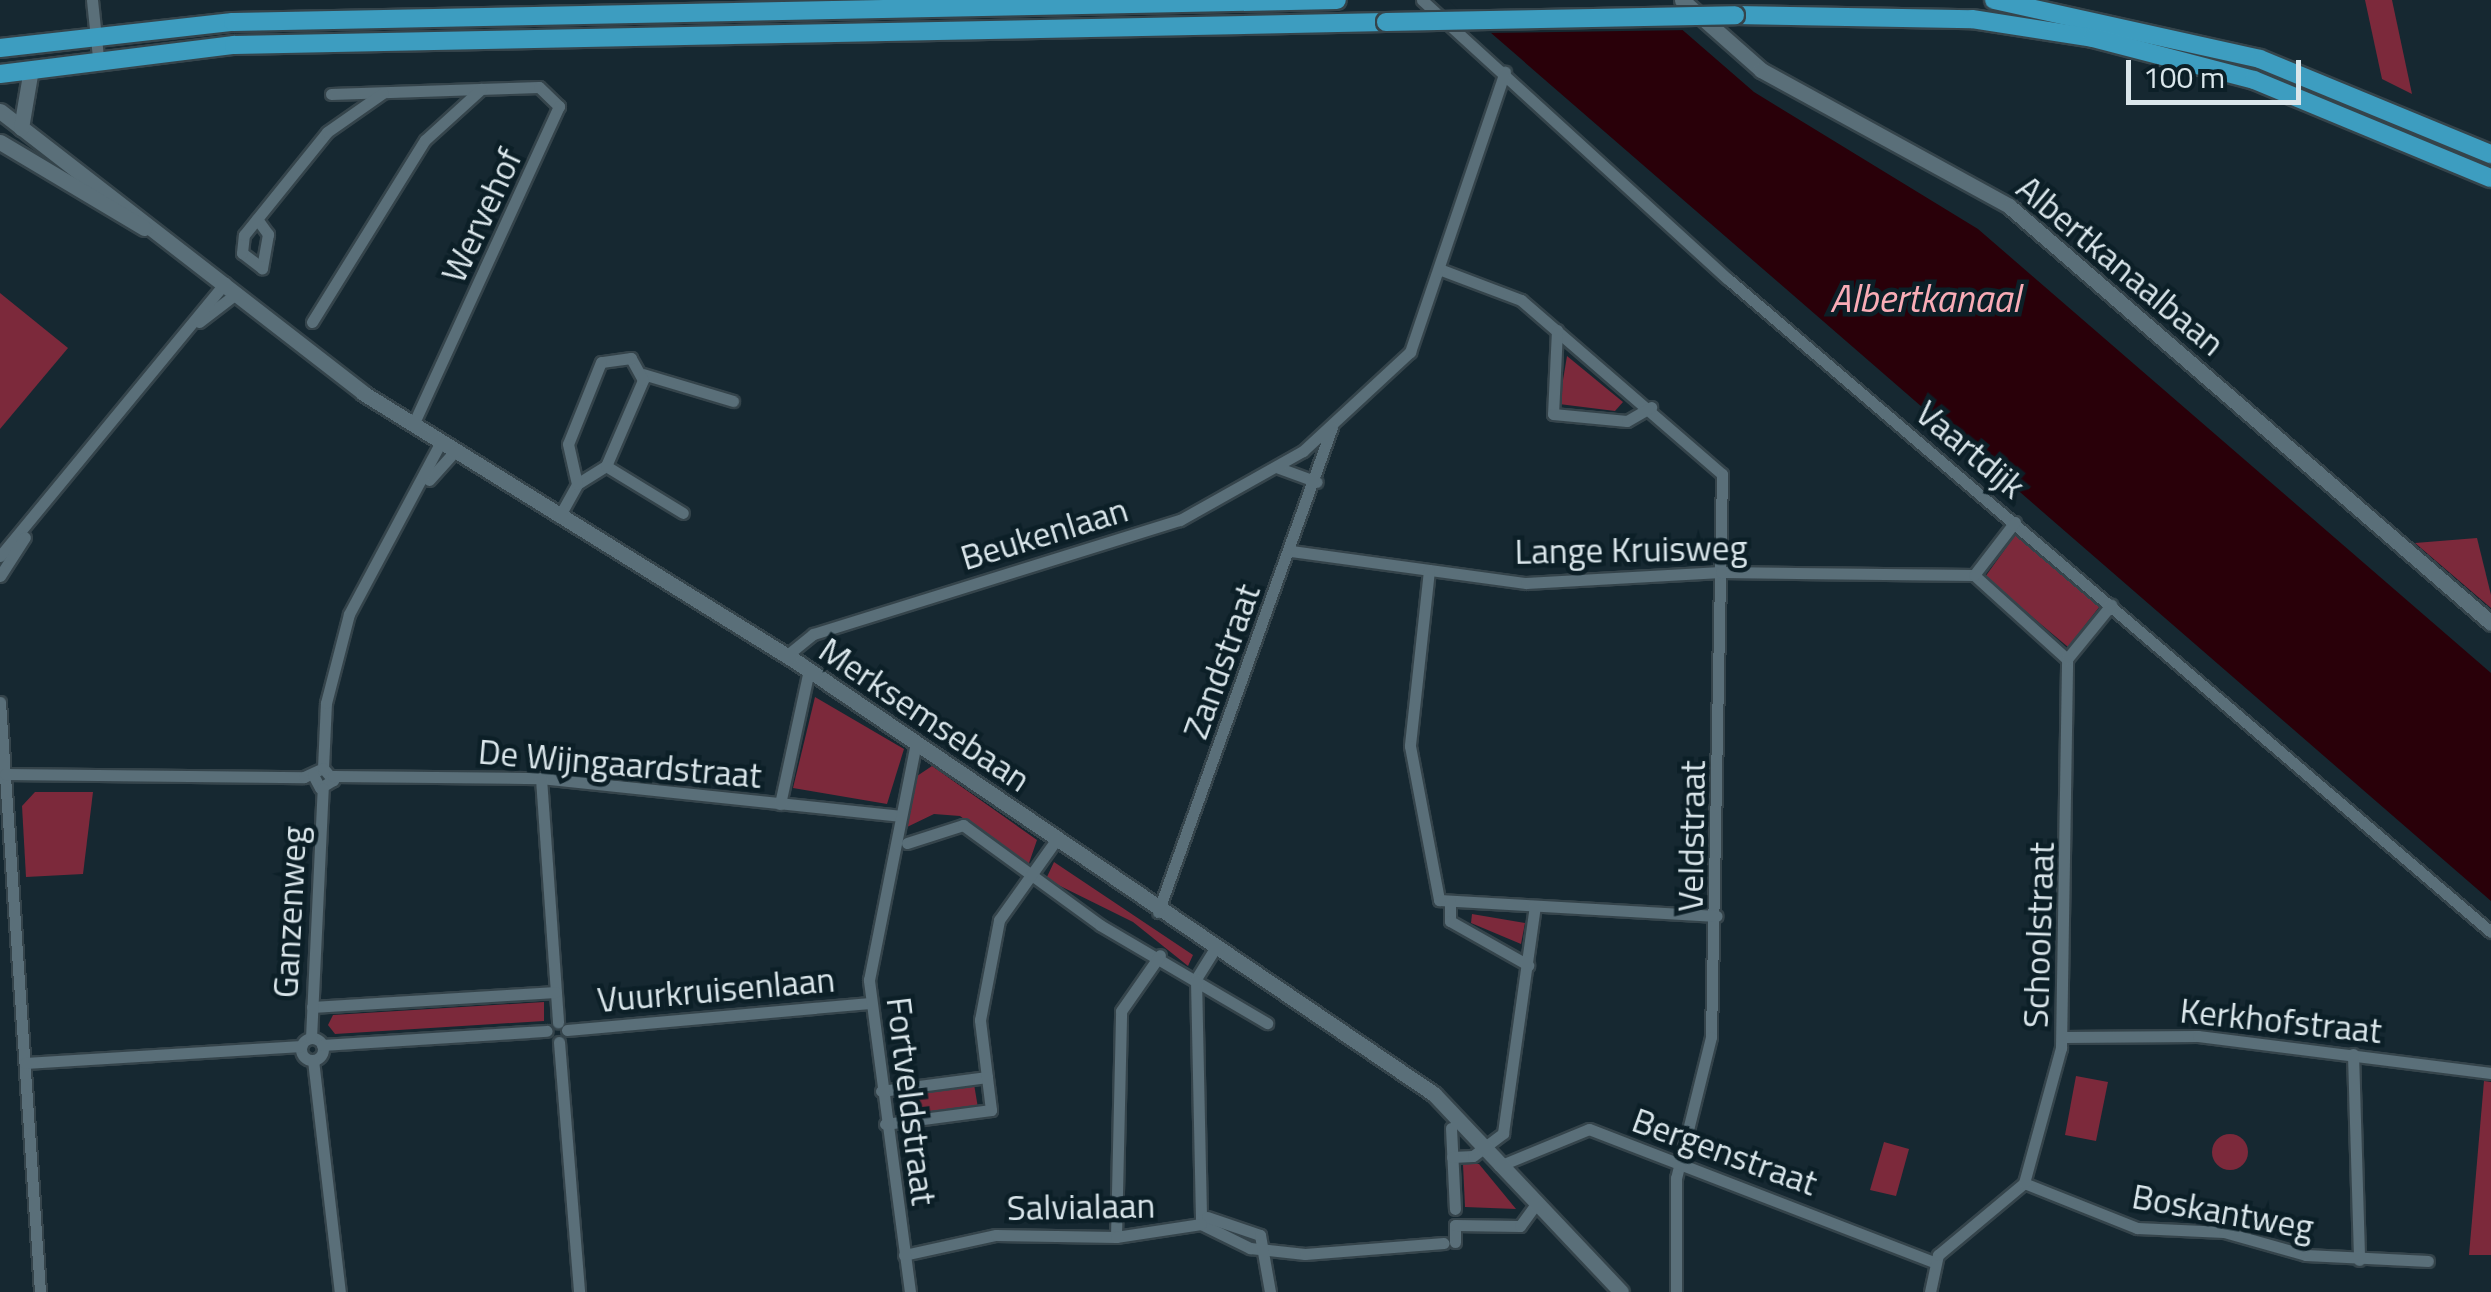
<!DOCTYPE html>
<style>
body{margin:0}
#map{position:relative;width:2491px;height:1292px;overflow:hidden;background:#162831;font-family:"Titillium Web",sans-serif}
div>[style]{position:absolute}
.green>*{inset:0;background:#7c293b}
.round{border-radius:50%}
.water>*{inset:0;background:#290009}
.pier>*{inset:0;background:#162831}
.roads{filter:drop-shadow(2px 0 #35444b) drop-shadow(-2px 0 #35444b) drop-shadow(0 2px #35444b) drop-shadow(0 -2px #35444b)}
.street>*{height:11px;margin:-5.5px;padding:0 5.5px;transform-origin:5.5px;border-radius:5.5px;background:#5a6f79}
.street>.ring{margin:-5.5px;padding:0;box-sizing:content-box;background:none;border:11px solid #5a6f79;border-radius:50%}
.secondary>*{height:15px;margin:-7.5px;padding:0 7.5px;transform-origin:7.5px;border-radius:7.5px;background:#5a6f79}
.primary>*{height:18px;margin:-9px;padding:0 9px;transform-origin:9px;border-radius:9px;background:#3d9dc0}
.bridges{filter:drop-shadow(2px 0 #35444b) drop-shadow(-2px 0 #35444b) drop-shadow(0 2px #35444b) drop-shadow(0 -2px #35444b)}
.primary-bridge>*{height:18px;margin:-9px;padding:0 9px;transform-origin:9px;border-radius:9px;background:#3d9dc0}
span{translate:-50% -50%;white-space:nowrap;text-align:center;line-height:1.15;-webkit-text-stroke:9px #0c1f27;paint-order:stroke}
.street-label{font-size:35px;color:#dae6eb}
.water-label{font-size:38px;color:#f9acb6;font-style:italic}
.scale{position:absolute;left:2126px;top:60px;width:175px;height:45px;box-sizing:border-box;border:5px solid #dae6eb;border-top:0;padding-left:12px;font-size:30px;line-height:35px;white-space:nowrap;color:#dae6eb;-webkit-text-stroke:8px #0c1f27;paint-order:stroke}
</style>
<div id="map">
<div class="green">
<div style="clip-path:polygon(2365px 0,2392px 0,2412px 94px,2382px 79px)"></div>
<div style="clip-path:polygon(0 293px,68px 348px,0 429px)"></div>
<div style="clip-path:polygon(1567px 356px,1623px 402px,1615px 411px,1559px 404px)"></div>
<div style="clip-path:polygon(2016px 534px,2100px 606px,2068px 647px,1985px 577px)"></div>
<div style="clip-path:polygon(2477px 538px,2491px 595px,2491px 608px,2415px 543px)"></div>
<div style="clip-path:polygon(815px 697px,904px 749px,887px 804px,793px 788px)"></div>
<div style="clip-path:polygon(932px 766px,1037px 840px,1028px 866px,960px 816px,934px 814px,905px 828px,914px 778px)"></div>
<div style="clip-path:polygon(35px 792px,93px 792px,83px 874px,26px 877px,22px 806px)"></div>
<div style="clip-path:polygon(1054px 862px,1193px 955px,1188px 966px,1133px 922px,1046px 879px)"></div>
<div style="clip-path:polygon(1472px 914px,1525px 923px,1521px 944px,1471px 923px)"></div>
<div style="clip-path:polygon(544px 1002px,544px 1021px,335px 1034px,328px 1025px,333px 1015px)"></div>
<div style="clip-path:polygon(2076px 1076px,2108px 1082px,2096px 1141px,2065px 1135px)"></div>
<div style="clip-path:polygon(2484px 1081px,2491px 1082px,2491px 1255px,2469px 1255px)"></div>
<div style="clip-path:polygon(974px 1084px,978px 1108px,901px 1117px,897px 1093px)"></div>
<div class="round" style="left:2212px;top:1134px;width:36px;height:36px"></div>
<div style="clip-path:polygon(1884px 1142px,1909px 1149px,1896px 1196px,1870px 1190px)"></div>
<div style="clip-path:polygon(1463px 1164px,1479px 1164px,1516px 1209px,1465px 1207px)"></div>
</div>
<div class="water">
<div style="clip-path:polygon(1453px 0,1648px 0,1754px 92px,1978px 229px,2491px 673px,2491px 901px)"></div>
</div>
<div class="pier">
<div style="clip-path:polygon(1448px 0,1656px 0,1690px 30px,1483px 33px)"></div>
</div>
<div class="roads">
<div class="street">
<div style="left:92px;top:0;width:57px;rotate:84deg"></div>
<div style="left:1422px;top:0;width:414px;rotate:42.4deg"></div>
<div style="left:1728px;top:279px;width:1004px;rotate:40.56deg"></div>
<div style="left:331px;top:94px;width:208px;rotate:-1.9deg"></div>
<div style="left:539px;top:87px;width:28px;rotate:44deg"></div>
<div style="left:559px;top:106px;width:351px;rotate:114.6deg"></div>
<div style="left:257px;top:219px;width:19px;rotate:54deg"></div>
<div style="left:268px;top:234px;width:35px;rotate:100deg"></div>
<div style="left:262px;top:268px;width:25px;rotate:-143deg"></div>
<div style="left:242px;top:253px;width:18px;rotate:-84deg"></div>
<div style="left:244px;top:235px;width:132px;rotate:-51.1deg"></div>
<div style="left:327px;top:132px;width:68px;rotate:-34.9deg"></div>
<div style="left:1439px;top:269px;width:88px;rotate:20.7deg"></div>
<div style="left:1521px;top:300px;width:266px;rotate:40.9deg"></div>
<div style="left:1722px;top:474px;width:563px;rotate:91.12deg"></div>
<div style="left:1711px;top:1037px;width:145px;rotate:103.9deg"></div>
<div style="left:1676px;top:1178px;width:114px;rotate:90deg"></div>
<div style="left:199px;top:322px;width:48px;rotate:-37.3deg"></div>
<div style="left:312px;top:322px;width:214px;rotate:-58.2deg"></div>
<div style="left:425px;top:140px;width:76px;rotate:-42.3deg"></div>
<div style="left:1557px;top:330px;width:84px;rotate:92.7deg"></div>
<div style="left:1553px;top:414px;width:74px;rotate:5.4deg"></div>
<div style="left:1627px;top:421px;width:28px;rotate:-30deg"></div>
<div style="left:643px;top:374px;width:94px;rotate:16.7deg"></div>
<div style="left:606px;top:466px;width:90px;rotate:31.4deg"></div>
<div style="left:1279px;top:468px;width:40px;rotate:20.2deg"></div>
<div style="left:429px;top:480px;width:39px;rotate:-48deg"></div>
<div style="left:559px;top:517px;width:38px;rotate:-61deg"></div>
<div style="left:577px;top:484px;width:34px;rotate:-32deg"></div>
<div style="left:606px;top:466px;width:94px;rotate:-66.7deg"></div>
<div style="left:643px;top:380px;width:25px;rotate:-119deg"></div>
<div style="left:631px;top:358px;width:30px;rotate:172deg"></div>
<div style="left:601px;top:362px;width:88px;rotate:111.9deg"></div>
<div style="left:568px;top:444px;width:41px;rotate:77.3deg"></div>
<div style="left:1291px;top:551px;width:237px;rotate:7.8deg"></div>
<div style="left:1526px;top:583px;width:195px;rotate:-3.2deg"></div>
<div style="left:1721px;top:572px;width:253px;rotate:0.7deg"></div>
<div style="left:1974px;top:575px;width:125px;rotate:42.1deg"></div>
<div style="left:0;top:556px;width:354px;rotate:-50.5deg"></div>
<div style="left:1429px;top:570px;width:177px;rotate:96.2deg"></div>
<div style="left:1410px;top:746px;width:157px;rotate:79.3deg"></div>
<div style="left:1439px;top:900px;width:278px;rotate:3.3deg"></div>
<div style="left:1974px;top:575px;width:67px;rotate:-52.3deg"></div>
<div style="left:0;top:576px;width:46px;rotate:-57.3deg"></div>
<div style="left:786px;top:656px;width:35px;rotate:-39deg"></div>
<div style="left:813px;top:634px;width:384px;rotate:-17.3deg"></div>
<div style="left:1180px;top:520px;width:141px;rotate:-29.3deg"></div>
<div style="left:1303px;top:451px;width:146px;rotate:-42.8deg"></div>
<div style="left:1410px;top:352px;width:296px;rotate:-71.3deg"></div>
<div style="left:0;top:702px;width:591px;rotate:86.12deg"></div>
<div style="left:323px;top:768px;width:65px;rotate:-87.4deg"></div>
<div style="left:326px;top:703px;width:92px;rotate:-75.5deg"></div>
<div style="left:349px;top:614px;width:195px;rotate:-61.9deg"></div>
<div style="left:5px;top:774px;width:299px;rotate:0.6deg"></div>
<div style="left:304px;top:777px;width:21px;rotate:-25deg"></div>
<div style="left:323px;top:768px;width:16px;rotate:50deg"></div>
<div style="left:333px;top:780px;width:15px;rotate:148deg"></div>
<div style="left:320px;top:788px;width:15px;rotate:-118deg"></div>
<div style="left:333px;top:776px;width:208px;rotate:0.6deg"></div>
<div style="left:541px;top:778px;width:362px;rotate:6deg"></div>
<div style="left:541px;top:778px;width:245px;rotate:86deg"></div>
<div style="left:780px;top:804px;width:137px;rotate:-77.8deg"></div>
<div style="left:907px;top:843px;width:59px;rotate:-17.8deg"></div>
<div style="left:963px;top:825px;width:170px;rotate:36.1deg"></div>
<div style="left:1100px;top:925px;width:194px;rotate:30.4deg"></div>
<div style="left:1450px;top:901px;width:20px;rotate:90deg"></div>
<div style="left:1450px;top:921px;width:90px;rotate:29.4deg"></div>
<div style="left:1158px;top:912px;width:515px;rotate:-70.26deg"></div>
<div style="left:1214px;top:950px;width:34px;rotate:122deg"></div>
<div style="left:1196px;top:979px;width:245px;rotate:88.8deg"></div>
<div style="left:1201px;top:1224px;width:55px;rotate:26.1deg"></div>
<div style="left:1250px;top:1248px;width:55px;rotate:6.2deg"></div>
<div style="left:1305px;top:1254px;width:139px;rotate:-4.5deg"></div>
<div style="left:312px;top:1007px;width:244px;rotate:-3.5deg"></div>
<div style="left:567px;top:1030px;width:304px;rotate:-5.1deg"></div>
<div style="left:2064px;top:1037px;width:134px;rotate:-0.4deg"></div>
<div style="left:2198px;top:1036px;width:295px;rotate:7.2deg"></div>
<div class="ring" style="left:301px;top:1038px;width:11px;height:11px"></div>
<div style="left:311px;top:1038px;width:250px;rotate:-87.3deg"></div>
<div style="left:559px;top:1042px;width:251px;rotate:85.4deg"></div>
<div style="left:322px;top:1045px;width:225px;rotate:-3.6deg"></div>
<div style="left:2353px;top:1054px;width:206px;rotate:88.3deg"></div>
<div style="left:313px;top:1060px;width:234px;rotate:83.4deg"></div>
<div style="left:25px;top:1063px;width:277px;rotate:-3.5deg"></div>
<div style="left:881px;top:1091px;width:107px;rotate:-7.5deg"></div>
<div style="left:885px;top:1124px;width:107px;rotate:-7.5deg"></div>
<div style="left:991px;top:1110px;width:91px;rotate:-97deg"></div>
<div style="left:980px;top:1020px;width:102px;rotate:-79.2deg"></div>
<div style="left:999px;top:920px;width:98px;rotate:-54.5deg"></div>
<div style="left:1451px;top:1128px;width:81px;rotate:87.2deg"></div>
<div style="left:1452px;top:1157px;width:21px;rotate:-3deg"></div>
<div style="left:1473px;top:1156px;width:38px;rotate:-37deg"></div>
<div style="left:1503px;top:1133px;width:229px;rotate:-82deg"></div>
<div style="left:1499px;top:1166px;width:97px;rotate:-22.3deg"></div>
<div style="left:1589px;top:1129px;width:369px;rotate:21.1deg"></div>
<div style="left:2024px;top:1183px;width:122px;rotate:21.7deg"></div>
<div style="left:2137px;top:1228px;width:87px;rotate:2.6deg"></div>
<div style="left:2224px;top:1232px;width:85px;rotate:15.7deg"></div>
<div style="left:2306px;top:1255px;width:122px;rotate:2.8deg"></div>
<div style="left:1207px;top:1217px;width:56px;rotate:18.8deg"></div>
<div style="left:1260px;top:1235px;width:58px;rotate:80deg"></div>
<div style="left:1116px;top:1237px;width:226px;rotate:-88.7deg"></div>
<div style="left:1121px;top:1011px;width:68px;rotate:-55.1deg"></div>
<div style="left:1455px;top:1242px;width:17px;rotate:-90deg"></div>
<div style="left:1455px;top:1225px;width:65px;rotate:0.9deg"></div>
<div style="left:1520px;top:1226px;width:27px;rotate:-54deg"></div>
<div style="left:904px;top:1255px;width:94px;rotate:-12.3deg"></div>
<div style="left:996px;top:1235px;width:120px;rotate:1deg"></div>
<div style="left:1116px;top:1237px;width:86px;rotate:-8.7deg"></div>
<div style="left:910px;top:1292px;width:315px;rotate:-97.5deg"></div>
<div style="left:869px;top:980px;width:243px;rotate:-78.8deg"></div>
<div style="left:1930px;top:1292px;width:38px;rotate:-78deg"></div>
<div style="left:1938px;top:1255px;width:112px;rotate:-39.9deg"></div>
<div style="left:2024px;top:1183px;width:140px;rotate:-74.7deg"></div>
<div style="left:2061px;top:1048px;width:389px;rotate:-89.1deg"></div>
<div style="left:2067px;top:659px;width:70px;rotate:-50.8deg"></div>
</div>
<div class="secondary">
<div style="left:1682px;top:0;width:106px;rotate:41.5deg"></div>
<div style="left:1761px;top:70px;width:283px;rotate:28.7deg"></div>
<div style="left:2009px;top:206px;width:637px;rotate:40.86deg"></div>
<div style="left:0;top:111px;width:460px;rotate:37.8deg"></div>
<div style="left:363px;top:393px;width:514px;rotate:31.8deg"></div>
<div style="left:800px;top:664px;width:766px;rotate:34.15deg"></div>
<div style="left:1434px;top:1094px;width:272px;rotate:46.6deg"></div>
<div style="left:21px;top:128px;width:60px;rotate:-80.4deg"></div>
<div style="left:0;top:142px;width:168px;rotate:30.8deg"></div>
</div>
<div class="primary">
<div style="left:1994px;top:0;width:272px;rotate:12.5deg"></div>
<div style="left:2260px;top:59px;width:250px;rotate:22.4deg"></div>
<div style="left:1735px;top:15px;width:237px;rotate:1deg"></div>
<div style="left:1972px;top:19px;width:122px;rotate:8.9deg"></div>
<div style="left:2093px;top:38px;width:166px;rotate:14.6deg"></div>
<div style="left:2254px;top:80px;width:256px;rotate:22.5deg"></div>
<div style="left:0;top:48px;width:234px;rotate:-6.4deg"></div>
<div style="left:233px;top:22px;width:1104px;rotate:-1.14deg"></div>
<div style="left:0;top:74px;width:236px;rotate:-7.1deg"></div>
<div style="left:234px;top:45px;width:1152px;rotate:-1.14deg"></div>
</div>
</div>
<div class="bridges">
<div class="primary-bridge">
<div style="left:1386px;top:22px;width:349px;rotate:-1.1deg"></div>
</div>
</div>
<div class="street-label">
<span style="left:481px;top:215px;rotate:-65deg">Wervehof</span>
<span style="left:2121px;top:265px;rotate:40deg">Albertkanaalbaan</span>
<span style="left:1971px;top:449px;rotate:40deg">Vaartdijk</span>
<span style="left:1044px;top:533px;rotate:-17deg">Beukenlaan</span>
<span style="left:1631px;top:549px;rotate:-1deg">Lange Kruisweg</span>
<span style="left:1221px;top:661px;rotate:-70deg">Zandstraat</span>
<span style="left:925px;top:714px;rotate:34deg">Merksemsebaan</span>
<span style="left:620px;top:763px;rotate:5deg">De Wijngaardstraat</span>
<span style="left:1691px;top:836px;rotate:-89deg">Veldstraat</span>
<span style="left:289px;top:912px;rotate:-87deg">Ganzenweg</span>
<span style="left:2038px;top:935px;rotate:-88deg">Schoolstraat</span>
<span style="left:716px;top:989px;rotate:-5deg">Vuurkruisenlaan</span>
<span style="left:2281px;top:1020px;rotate:6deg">Kerkhofstraat</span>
<span style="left:912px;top:1101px;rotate:83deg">Fortveldstraat</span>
<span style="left:1725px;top:1151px;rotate:20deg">Bergenstraat</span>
<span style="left:1081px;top:1206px;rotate:-1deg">Salvialaan</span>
<span style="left:2223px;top:1211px;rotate:10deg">Boskantweg</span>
</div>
<div class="water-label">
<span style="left:1925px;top:299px">Albertkanaal</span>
</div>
<div class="scale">100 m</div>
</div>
